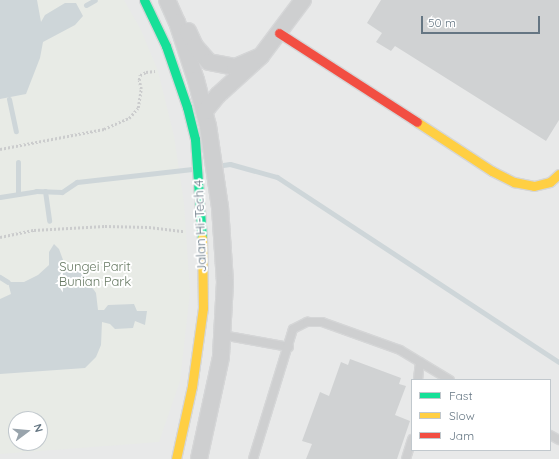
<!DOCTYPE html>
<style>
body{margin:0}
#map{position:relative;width:559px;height:459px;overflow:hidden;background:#f9f9f9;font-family:Quicksand,sans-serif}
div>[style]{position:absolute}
.built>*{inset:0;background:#e8e9e9}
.green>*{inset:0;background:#e8ebe6}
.water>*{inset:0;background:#ced6d9}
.stream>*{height:5px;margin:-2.5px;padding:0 2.5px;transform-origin:2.5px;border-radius:2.5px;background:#ced6d9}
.building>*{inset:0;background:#d0d2d3}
.path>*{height:2.5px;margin-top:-1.25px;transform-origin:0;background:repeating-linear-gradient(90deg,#cbcccd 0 2px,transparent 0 4px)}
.roads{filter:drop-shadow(1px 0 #d5d6d7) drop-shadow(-1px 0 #d5d6d7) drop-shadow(0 1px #d5d6d7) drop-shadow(0 -1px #d5d6d7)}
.lane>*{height:8px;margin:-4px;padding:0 4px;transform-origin:4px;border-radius:4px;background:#cecfd0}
.street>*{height:16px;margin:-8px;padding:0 8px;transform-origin:8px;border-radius:8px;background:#cecfd0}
.fast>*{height:9px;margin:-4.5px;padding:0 4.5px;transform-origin:4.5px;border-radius:4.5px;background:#16e098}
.slow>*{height:9px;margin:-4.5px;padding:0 4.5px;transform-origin:4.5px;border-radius:4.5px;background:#ffcf43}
.jam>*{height:9px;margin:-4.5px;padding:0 4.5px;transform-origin:4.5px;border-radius:4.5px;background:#f24e42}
span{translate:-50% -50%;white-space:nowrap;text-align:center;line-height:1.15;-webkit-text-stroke:4px #fff;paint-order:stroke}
.street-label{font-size:13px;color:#657683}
.park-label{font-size:13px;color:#687a64}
.legend{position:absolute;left:411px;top:379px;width:140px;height:72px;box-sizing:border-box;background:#fff;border:1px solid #c1c8cd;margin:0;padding:5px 7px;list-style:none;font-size:12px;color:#657683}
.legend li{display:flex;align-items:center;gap:8px;height:20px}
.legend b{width:20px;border:1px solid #c1c8cd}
.north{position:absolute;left:8px;top:411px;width:40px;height:40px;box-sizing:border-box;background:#fff;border:1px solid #c1c8cd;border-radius:50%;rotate:74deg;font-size:11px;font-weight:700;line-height:16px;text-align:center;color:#657683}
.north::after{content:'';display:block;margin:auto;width:14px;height:18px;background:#99a4ac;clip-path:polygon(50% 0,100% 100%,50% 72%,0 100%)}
.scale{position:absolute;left:421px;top:16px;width:119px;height:18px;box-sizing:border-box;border:2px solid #657683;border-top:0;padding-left:5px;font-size:12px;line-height:14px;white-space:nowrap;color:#657683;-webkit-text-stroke:3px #fff;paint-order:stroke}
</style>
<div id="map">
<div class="built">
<div style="clip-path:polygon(evenodd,0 0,559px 0,559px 459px,0 459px,0 0,412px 380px,550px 380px,550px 450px,412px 450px,412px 380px,0 0,16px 419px,40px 419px,40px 443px,16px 443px,16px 419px)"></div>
</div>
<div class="green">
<div style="clip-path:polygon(evenodd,0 0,124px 0,141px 30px,158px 71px,174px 136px,184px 203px,190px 292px,180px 381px,159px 442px,0 454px,0 0,16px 419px,40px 419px,40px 443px,16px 443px,16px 419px)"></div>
</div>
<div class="water">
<div style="clip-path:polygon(0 0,37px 0,41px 22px,45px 15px,65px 3px,76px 3px,83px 16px,75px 25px,43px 42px,40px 58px,26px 94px,0 99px)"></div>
<div style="clip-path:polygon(54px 244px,59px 249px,66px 268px,81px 271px,96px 293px,98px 310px,104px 310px,108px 305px,134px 304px,137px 311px,147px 311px,145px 325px,135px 321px,133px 328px,115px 329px,110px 324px,102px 322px,101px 345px,96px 357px,85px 368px,0 374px,0 299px,11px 294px,8px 282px,24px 282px,38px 275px,49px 265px,49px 252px)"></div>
</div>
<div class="stream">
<div style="left:86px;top:5px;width:10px;rotate:-29deg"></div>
<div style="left:9px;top:99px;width:33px;rotate:78deg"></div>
<div style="left:216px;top:166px;width:14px;rotate:-8deg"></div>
<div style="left:230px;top:164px;width:49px;rotate:15.5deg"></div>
<div style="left:277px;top:177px;width:337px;rotate:33.3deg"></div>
<div style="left:45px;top:191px;width:30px;rotate:82deg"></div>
<div style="left:18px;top:194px;width:32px;rotate:-90deg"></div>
<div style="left:0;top:197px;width:36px;rotate:-9deg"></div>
<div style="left:36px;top:191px;width:26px;rotate:2deg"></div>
<div style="left:62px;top:192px;width:18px;rotate:-34deg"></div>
<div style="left:77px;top:182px;width:116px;rotate:-6.4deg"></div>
<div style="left:0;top:277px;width:9px;rotate:32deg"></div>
</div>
<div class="building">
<div style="clip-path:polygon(381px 0,559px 0,559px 120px,546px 141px,395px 46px,391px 51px,376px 42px,382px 33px,367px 23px)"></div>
<div style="clip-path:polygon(350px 359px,401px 378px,399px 384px,406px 386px,395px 415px,410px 421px,397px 459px,306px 459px,312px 444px,302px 441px,320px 392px,329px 396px,341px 362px,348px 365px)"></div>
</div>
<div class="path">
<div style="left:0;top:149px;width:106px;rotate:-10.9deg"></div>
<div style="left:104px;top:129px;width:27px;rotate:-24deg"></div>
<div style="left:129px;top:118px;width:13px;rotate:-48deg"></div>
<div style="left:138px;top:108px;width:19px;rotate:-81deg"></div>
<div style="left:141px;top:89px;width:9px;rotate:-103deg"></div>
<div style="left:139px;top:80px;width:5px;rotate:-79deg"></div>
<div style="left:140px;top:75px;width:7px;rotate:-27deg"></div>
<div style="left:146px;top:72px;width:9px;rotate:-6deg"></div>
<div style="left:0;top:237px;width:35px;rotate:-12deg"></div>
<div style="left:34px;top:230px;width:71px;rotate:-3.2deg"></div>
<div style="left:105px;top:226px;width:44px;rotate:1.3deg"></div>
<div style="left:149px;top:227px;width:35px;rotate:7deg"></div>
</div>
<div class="roads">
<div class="lane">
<div style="left:222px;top:335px;width:68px;rotate:10.2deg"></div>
<div style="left:418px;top:380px;width:18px;rotate:-84deg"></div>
<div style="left:550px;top:435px;width:10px;rotate:29deg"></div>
<div style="left:253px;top:459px;width:136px;rotate:-72.9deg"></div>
<div style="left:293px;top:329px;width:16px;rotate:-27deg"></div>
<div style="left:307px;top:322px;width:15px"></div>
<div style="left:322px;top:322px;width:83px;rotate:19.7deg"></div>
<div style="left:400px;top:350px;width:58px;rotate:31deg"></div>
<div style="left:406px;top:459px;width:21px;rotate:-73deg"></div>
</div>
<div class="street">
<div style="left:167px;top:0;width:24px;rotate:66deg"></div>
<div style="left:177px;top:22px;width:61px;rotate:71.9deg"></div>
<div style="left:196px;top:80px;width:48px;rotate:75.4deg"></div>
<div style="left:208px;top:126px;width:82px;rotate:81.6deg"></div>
<div style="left:220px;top:207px;width:75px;rotate:86.2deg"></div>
<div style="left:225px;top:282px;width:75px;rotate:93.1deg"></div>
<div style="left:221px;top:357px;width:104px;rotate:102.2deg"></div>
<div style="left:188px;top:31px;width:17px;rotate:65deg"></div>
<div style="left:195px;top:46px;width:21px;rotate:49deg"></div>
<div style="left:209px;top:62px;width:26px;rotate:11deg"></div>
<div style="left:235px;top:67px;width:28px;rotate:-23deg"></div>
<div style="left:261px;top:56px;width:58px;rotate:137.8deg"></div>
<div style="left:218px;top:95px;width:21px;rotate:129deg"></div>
<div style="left:261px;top:56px;width:70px;rotate:-53.1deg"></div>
</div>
<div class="fast">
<div style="left:144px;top:0;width:51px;rotate:64.4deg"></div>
<div style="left:166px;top:46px;width:65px;rotate:71deg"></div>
<div style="left:187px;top:107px;width:33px;rotate:76deg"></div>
<div style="left:195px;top:139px;width:99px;rotate:86deg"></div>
</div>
<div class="slow">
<div style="left:417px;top:122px;width:90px;rotate:33.2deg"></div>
<div style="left:492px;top:171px;width:25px;rotate:27deg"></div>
<div style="left:514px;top:182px;width:20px;rotate:11deg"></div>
<div style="left:534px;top:186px;width:16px;rotate:-14deg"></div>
<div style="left:550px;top:182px;width:12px;rotate:-42deg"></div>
<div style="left:176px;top:459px;width:75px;rotate:-77.6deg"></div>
<div style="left:192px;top:386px;width:79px;rotate:-82deg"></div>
<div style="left:203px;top:308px;width:70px;rotate:-90.8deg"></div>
</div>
<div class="jam">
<div style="left:279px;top:33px;width:164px;rotate:32.8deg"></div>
</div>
</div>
<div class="street-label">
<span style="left:200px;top:226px;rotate:-92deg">Jalan Hi-Tech 4</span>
</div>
<div class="park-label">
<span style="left:95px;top:274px">Sungei Parit<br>Bunian Park</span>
</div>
<ul class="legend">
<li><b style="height:5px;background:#16e098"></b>Fast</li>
<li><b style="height:5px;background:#ffcf43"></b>Slow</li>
<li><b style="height:5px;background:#f24e42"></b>Jam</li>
</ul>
<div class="north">N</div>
<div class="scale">50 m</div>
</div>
